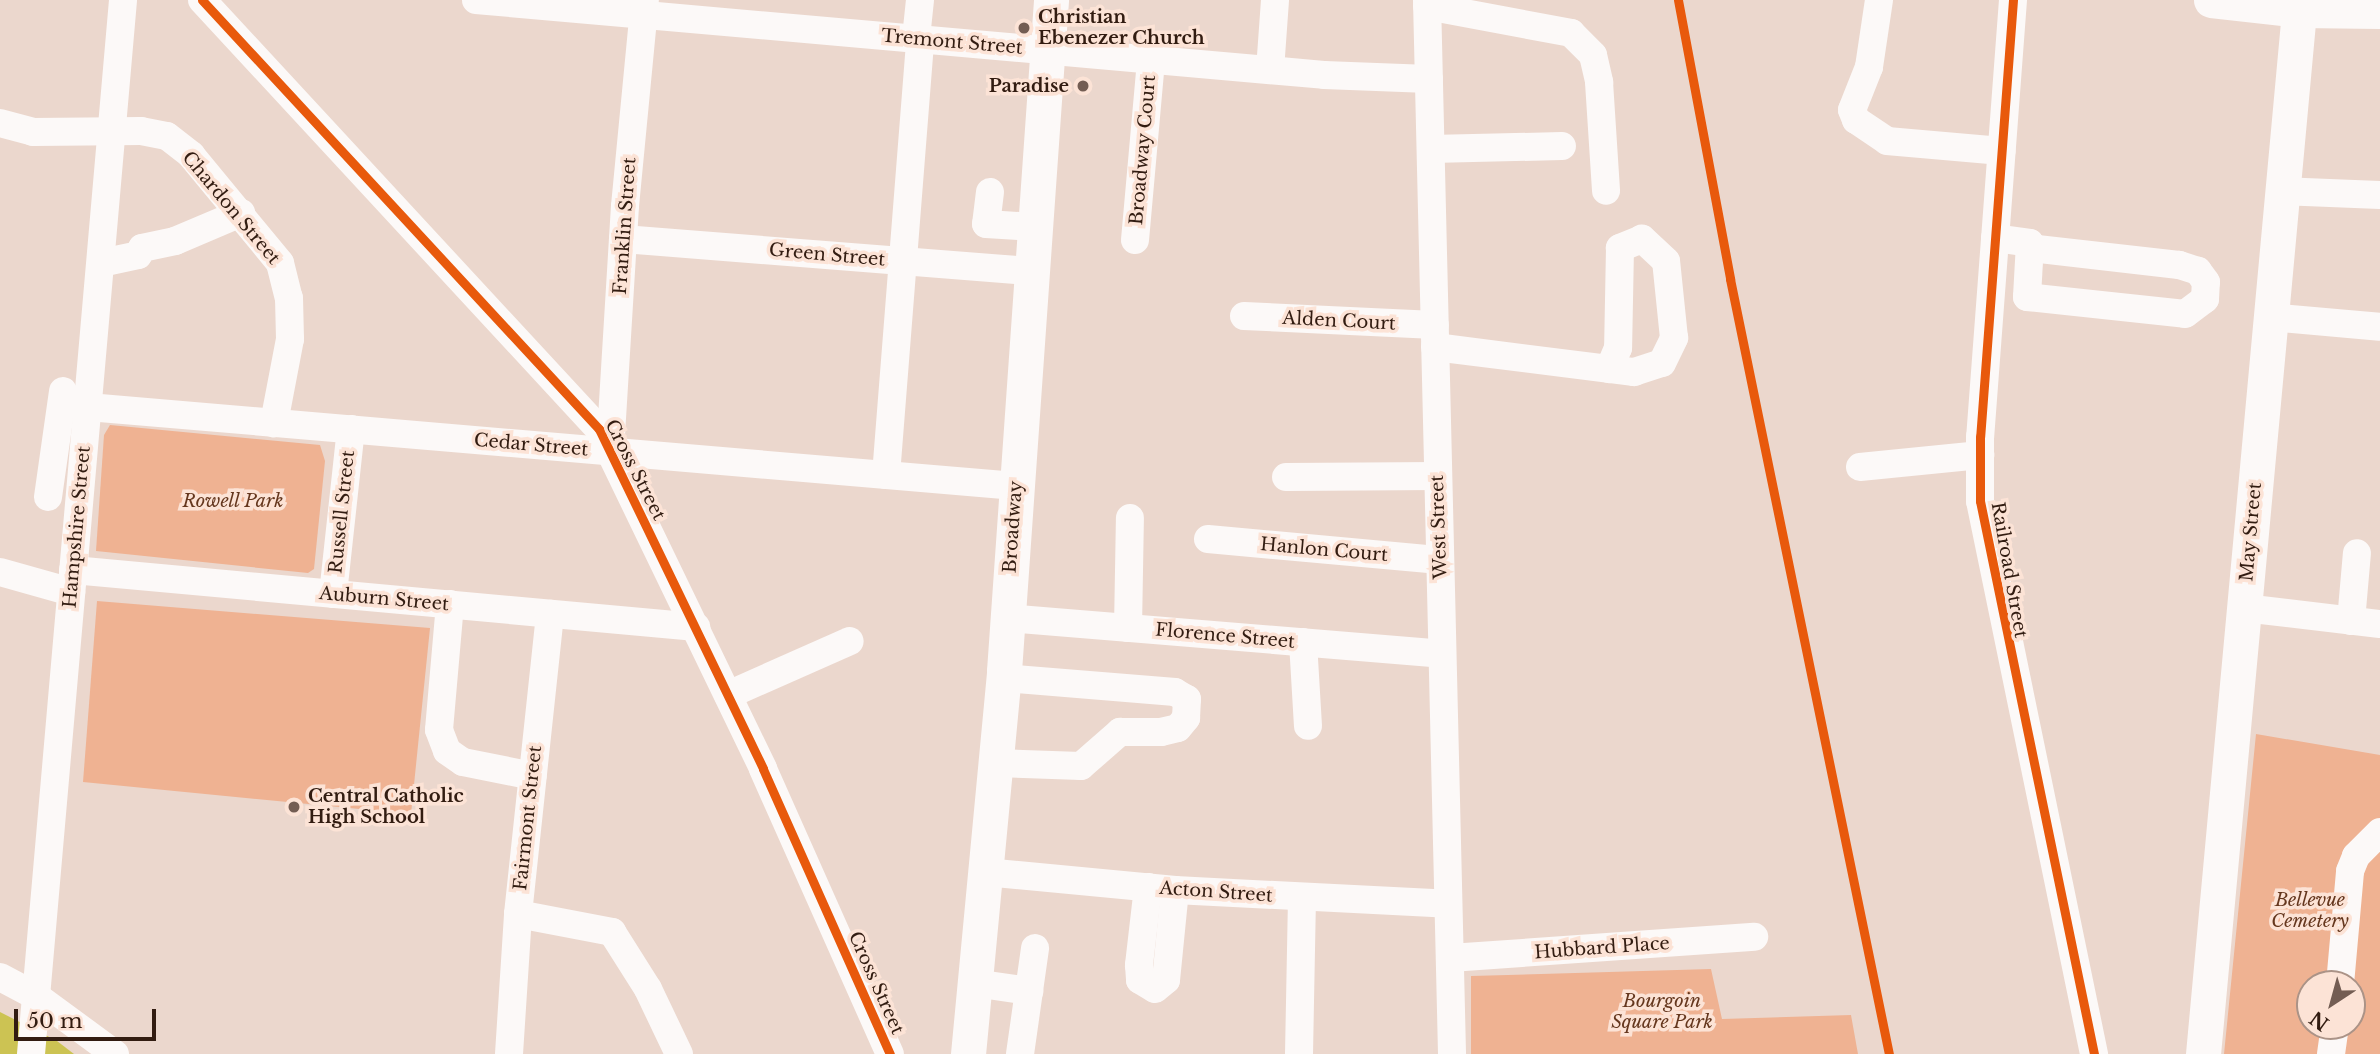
<!DOCTYPE html>
<style>
body{margin:0}
#map{position:relative;width:2380px;height:1054px;overflow:hidden;background:#ebd7cd;font-family:"Libre Baskerville",serif}
div>[style]{position:absolute}
.green>*{inset:0;background:#efb292}
.water>*{inset:0;background:#ccc353}
.minor>*{height:28px;margin:-14px;padding:0 14px;transform-origin:14px;border-radius:14px;background:#fcf9f8}
.major>*{height:35px;margin:-17.5px;padding:0 17.5px;transform-origin:17.5px;border-radius:17.5px;background:#fcf9f8}
.cycleway>*{height:9px;margin:-4.5px;padding:0 4.5px;transform-origin:4.5px;border-radius:4.5px;background:#e8590c}
.dots>*{width:19px;height:19px;translate:-50% -50%;box-sizing:border-box;border:4px solid #fce3d6;border-radius:50%}
span{translate:-50% -50%;white-space:nowrap;text-align:center;line-height:1.15;-webkit-text-stroke:7px #fce3d6;paint-order:stroke}
.poi-label{font-size:18px;color:#321c11;font-weight:700}
.left{translate:0 -50%;text-align:left}
.right{translate:-100% -50%;text-align:right}
.street-label{font-size:18px;color:#321c11}
.park-label{font-size:18px;color:#65371e;font-style:italic}
.north{position:absolute;left:2296px;top:970px;width:70px;height:70px;box-sizing:border-box;background:#fce3d6;border:2px solid #ab9387;border-radius:50%;rotate:216deg;font-size:19px;font-weight:700;line-height:28px;text-align:center;color:#321c11}
.north::after{content:'';display:block;margin:auto;width:24px;height:32px;background:#735d53;clip-path:polygon(50% 0,100% 100%,50% 72%,0 100%)}
.scale{position:absolute;left:14px;top:1009px;width:142px;height:32px;box-sizing:border-box;border:4px solid #321c11;border-top:0;padding-left:9px;font-size:21px;line-height:24px;white-space:nowrap;color:#321c11;-webkit-text-stroke:5px #fce3d6;paint-order:stroke}
</style>
<div id="map">
<div class="green">
<div style="clip-path:polygon(110px 425px,320px 445px,325px 461px,314px 569px,308px 573px,96px 551px,104px 435px)"></div>
<div style="clip-path:polygon(97px 601px,430px 628px,411px 814px,83px 782px)"></div>
<div style="clip-path:polygon(evenodd,2256px 734px,2380px 755px,2380px 1054px,2224px 1054px,2256px 734px,2310px 984px,2352px 984px,2352px 1026px,2310px 1026px,2310px 984px)"></div>
<div style="clip-path:polygon(1711px 969px,1722px 1019px,1851px 1015px,1858px 1054px,1471px 1054px,1471px 976px)"></div>
</div>
<div class="water">
<div style="clip-path:polygon(0 1012px,57px 1041px,74px 1054px,0 1054px)"></div>
</div>
<div class="minor">
<div style="left:202px;top:0;width:585px;rotate:47.22deg"></div>
<div style="left:599px;top:429px;width:377px;rotate:64.2deg"></div>
<div style="left:763px;top:769px;width:312px;rotate:66deg"></div>
<div style="left:476px;top:0;width:851px;rotate:5.05deg"></div>
<div style="left:1324px;top:75px;width:105px;rotate:2.2deg"></div>
<div style="left:1427px;top:0;width:1054px;rotate:88.64deg"></div>
<div style="left:1879px;top:0;width:68px;rotate:98.5deg"></div>
<div style="left:1869px;top:67px;width:46px;rotate:111.6deg"></div>
<div style="left:1852px;top:110px;width:11px;rotate:68deg"></div>
<div style="left:1856px;top:120px;width:37px;rotate:34deg"></div>
<div style="left:1887px;top:141px;width:115px;rotate:5deg"></div>
<div style="left:2013px;top:0;width:438px;rotate:94.3deg"></div>
<div style="left:1980px;top:437px;width:64px;rotate:90deg"></div>
<div style="left:1980px;top:501px;width:565px;rotate:78.35deg"></div>
<div style="left:1427px;top:6px;width:147px;rotate:10.6deg"></div>
<div style="left:1571px;top:33px;width:31px;rotate:45deg"></div>
<div style="left:1593px;top:55px;width:28px;rotate:77deg"></div>
<div style="left:1599px;top:82px;width:109px;rotate:86.3deg"></div>
<div style="left:916px;top:38px;width:38px;rotate:-84deg"></div>
<div style="left:1270px;top:70px;width:70px;rotate:-85.9deg"></div>
<div style="left:0;top:123px;width:34px;rotate:15deg"></div>
<div style="left:33px;top:132px;width:108px;rotate:-0.5deg"></div>
<div style="left:141px;top:131px;width:26px;rotate:11deg"></div>
<div style="left:167px;top:136px;width:31px;rotate:38deg"></div>
<div style="left:191px;top:155px;width:140px;rotate:50.5deg"></div>
<div style="left:280px;top:263px;width:36px;rotate:76deg"></div>
<div style="left:289px;top:298px;width:41px;rotate:88.6deg"></div>
<div style="left:290px;top:339px;width:86px;rotate:100.8deg"></div>
<div style="left:1431px;top:149px;width:131px;rotate:-1.3deg"></div>
<div style="left:2281px;top:191px;width:99px;rotate:2.3deg"></div>
<div style="left:990px;top:192px;width:32px;rotate:97deg"></div>
<div style="left:986px;top:224px;width:48px;rotate:3.6deg"></div>
<div style="left:1995px;top:238px;width:35px;rotate:8deg"></div>
<div style="left:2030px;top:243px;width:54px;rotate:93.2deg"></div>
<div style="left:2027px;top:297px;width:159px;rotate:6.1deg"></div>
<div style="left:2185px;top:314px;width:25px;rotate:-37deg"></div>
<div style="left:2205px;top:299px;width:17px;rotate:-87deg"></div>
<div style="left:2206px;top:282px;width:14px;rotate:-126deg"></div>
<div style="left:2198px;top:271px;width:20px;rotate:-162deg"></div>
<div style="left:2179px;top:265px;width:150px;rotate:-173.5deg"></div>
<div style="left:623px;top:239px;width:409px;rotate:4.5deg"></div>
<div style="left:1135px;top:240px;width:181px;rotate:-84.9deg"></div>
<div style="left:101px;top:263px;width:38px;rotate:-12deg"></div>
<div style="left:138px;top:255px;width:8px;rotate:-60deg"></div>
<div style="left:142px;top:248px;width:34px;rotate:-12deg"></div>
<div style="left:175px;top:241px;width:72px;rotate:-23deg"></div>
<div style="left:1244px;top:316px;width:191px;rotate:2.7deg"></div>
<div style="left:2269px;top:317px;width:111px;rotate:5.1deg"></div>
<div style="left:1435px;top:347px;width:201px;rotate:7.2deg"></div>
<div style="left:1634px;top:372px;width:29px;rotate:-18deg"></div>
<div style="left:1662px;top:363px;width:28px;rotate:-64deg"></div>
<div style="left:1674px;top:338px;width:77px;rotate:-95.9deg"></div>
<div style="left:1666px;top:261px;width:33px;rotate:-137deg"></div>
<div style="left:1642px;top:239px;width:24px;rotate:158deg"></div>
<div style="left:1620px;top:248px;width:100px;rotate:91.1deg"></div>
<div style="left:1618px;top:348px;width:23px;rotate:113deg"></div>
<div style="left:88px;top:407px;width:931px;rotate:4.87deg"></div>
<div style="left:610px;top:451px;width:245px;rotate:-86.5deg"></div>
<div style="left:625px;top:206px;width:207px;rotate:-84.5deg"></div>
<div style="left:1860px;top:467px;width:121px;rotate:-5.7deg"></div>
<div style="left:886px;top:475px;width:437px;rotate:-85.5deg"></div>
<div style="left:1286px;top:477px;width:152px;rotate:-0.4deg"></div>
<div style="left:48px;top:497px;width:107px;rotate:-81.9deg"></div>
<div style="left:1208px;top:539px;width:233px;rotate:5.2deg"></div>
<div style="left:73px;top:570px;width:626px;rotate:5.23deg"></div>
<div style="left:0;top:572px;width:74px;rotate:15.7deg"></div>
<div style="left:333px;top:594px;width:166px;rotate:-83.8deg"></div>
<div style="left:450px;top:604px;width:126px;rotate:95deg"></div>
<div style="left:439px;top:730px;width:22px;rotate:69deg"></div>
<div style="left:447px;top:751px;width:19px;rotate:35deg"></div>
<div style="left:463px;top:762px;width:71px;rotate:11.3deg"></div>
<div style="left:2244px;top:608px;width:137px;rotate:6.7deg"></div>
<div style="left:1007px;top:618px;width:436px;rotate:4.7deg"></div>
<div style="left:2351px;top:621px;width:68px;rotate:-85deg"></div>
<div style="left:1128px;top:628px;width:110px;rotate:-89deg"></div>
<div style="left:1303px;top:642px;width:84px;rotate:86.6deg"></div>
<div style="left:728px;top:695px;width:133px;rotate:-23.9deg"></div>
<div style="left:995px;top:763px;width:86px;rotate:2deg"></div>
<div style="left:1081px;top:766px;width:52px;rotate:-41.1deg"></div>
<div style="left:1120px;top:732px;width:41px"></div>
<div style="left:1161px;top:732px;width:17px;rotate:-13deg"></div>
<div style="left:1178px;top:728px;width:13px;rotate:-51deg"></div>
<div style="left:1186px;top:718px;width:19px;rotate:-87deg"></div>
<div style="left:1187px;top:699px;width:14px;rotate:-150deg"></div>
<div style="left:1175px;top:692px;width:173px;rotate:-175.3deg"></div>
<div style="left:985px;top:872px;width:191px;rotate:5.4deg"></div>
<div style="left:1175px;top:890px;width:273px;rotate:2.9deg"></div>
<div style="left:1148px;top:887px;width:79px;rotate:96.6deg"></div>
<div style="left:1139px;top:965px;width:15px;rotate:86deg"></div>
<div style="left:1140px;top:980px;width:17px;rotate:31deg"></div>
<div style="left:1155px;top:989px;width:14px;rotate:-39deg"></div>
<div style="left:1166px;top:980px;width:90px;rotate:-84.3deg"></div>
<div style="left:518px;top:914px;width:96px;rotate:10.8deg"></div>
<div style="left:612px;top:932px;width:67px;rotate:57.7deg"></div>
<div style="left:648px;top:989px;width:72px;rotate:64.5deg"></div>
<div style="left:1450px;top:958px;width:305px;rotate:-4deg"></div>
<div style="left:0;top:977px;width:41px;rotate:27.8deg"></div>
<div style="left:36px;top:996px;width:98px;rotate:36.3deg"></div>
<div style="left:974px;top:983px;width:56px;rotate:8.3deg"></div>
<div style="left:2340px;top:984px;width:113px;rotate:-84.9deg"></div>
<div style="left:2350px;top:871px;width:16px;rotate:-68deg"></div>
<div style="left:2356px;top:856px;width:34px;rotate:-45deg"></div>
<div style="left:31px;top:1054px;width:1058px;rotate:-85.01deg"></div>
<div style="left:509px;top:1054px;width:140px;rotate:-86.3deg"></div>
<div style="left:518px;top:914px;width:302px;rotate:-83.9deg"></div>
<div style="left:1020px;top:1054px;width:107px;rotate:-81.9deg"></div>
<div style="left:1299px;top:1054px;width:157px;rotate:-88.9deg"></div>
<div style="left:2331px;top:1054px;width:28px;rotate:-82deg"></div>
</div>
<div class="major">
<div style="left:2211px;top:0;width:89px;rotate:6.5deg"></div>
<div style="left:2299px;top:10px;width:81px;rotate:0.7deg"></div>
<div style="left:968px;top:1054px;width:385px;rotate:-84.6deg"></div>
<div style="left:1004px;top:671px;width:673px;rotate:-85.99deg"></div>
<div style="left:2203px;top:1054px;width:1058px;rotate:-84.74deg"></div>
</div>
<div class="cycleway">
<div style="left:202px;top:0;width:585px;rotate:47.22deg"></div>
<div style="left:599px;top:429px;width:377px;rotate:64.2deg"></div>
<div style="left:763px;top:769px;width:312px;rotate:66deg"></div>
<div style="left:1678px;top:0;width:284px;rotate:79.4deg"></div>
<div style="left:1730px;top:279px;width:791px;rotate:78.41deg"></div>
<div style="left:2013px;top:0;width:438px;rotate:94.3deg"></div>
<div style="left:1980px;top:437px;width:64px;rotate:90deg"></div>
<div style="left:1980px;top:501px;width:565px;rotate:78.35deg"></div>
</div>
<div class="dots">
<div style="left:1024px;top:28px;background:#735d53"></div>
<div style="left:1083px;top:86px;background:#735d53"></div>
<div style="left:294px;top:807px;background:#735d53"></div>
</div>
<div class="poi-label">
<span class="left" style="left:1038px;top:28px">Christian<br>Ebenezer Church</span>
<span class="right" style="left:1069px;top:86px">Paradise</span>
<span class="left" style="left:308px;top:807px">Central Catholic<br>High School</span>
</div>
<div class="street-label">
<span style="left:952px;top:42px;rotate:5deg">Tremont Street</span>
<span style="left:1143px;top:150px;rotate:-85deg">Broadway Court</span>
<span style="left:231px;top:208px;rotate:50deg">Chardon Street</span>
<span style="left:625px;top:226px;rotate:-86deg">Franklin Street</span>
<span style="left:827px;top:255px;rotate:5deg">Green Street</span>
<span style="left:1339px;top:321px;rotate:3deg">Alden Court</span>
<span style="left:531px;top:445px;rotate:5deg">Cedar Street</span>
<span style="left:635px;top:470px;rotate:63deg">Cross Street</span>
<span style="left:342px;top:512px;rotate:-84deg">Russell Street</span>
<span style="left:77px;top:527px;rotate:-85deg">Hampshire Street</span>
<span style="left:1013px;top:527px;rotate:-86deg">Broadway</span>
<span style="left:1439px;top:527px;rotate:-92deg">West Street</span>
<span style="left:2251px;top:532px;rotate:-85deg">May Street</span>
<span style="left:1324px;top:550px;rotate:5deg">Hanlon Court</span>
<span style="left:2009px;top:570px;rotate:80deg">Railroad Street</span>
<span style="left:384px;top:599px;rotate:5deg">Auburn Street</span>
<span style="left:1225px;top:636px;rotate:5deg">Florence Street</span>
<span style="left:528px;top:818px;rotate:-84deg">Fairmont Street</span>
<span style="left:1216px;top:892px;rotate:4deg">Acton Street</span>
<span style="left:1602px;top:948px;rotate:-4deg">Hubbard Place</span>
<span style="left:876px;top:983px;rotate:66deg">Cross Street</span>
</div>
<div class="park-label">
<span style="left:233px;top:501px">Rowell Park</span>
<span style="left:2310px;top:911px">Bellevue<br>Cemetery</span>
<span style="left:1662px;top:1012px">Bourgoin<br>Square Park</span>
</div>
<div class="north">N</div>
<div class="scale">50 m</div>
</div>
